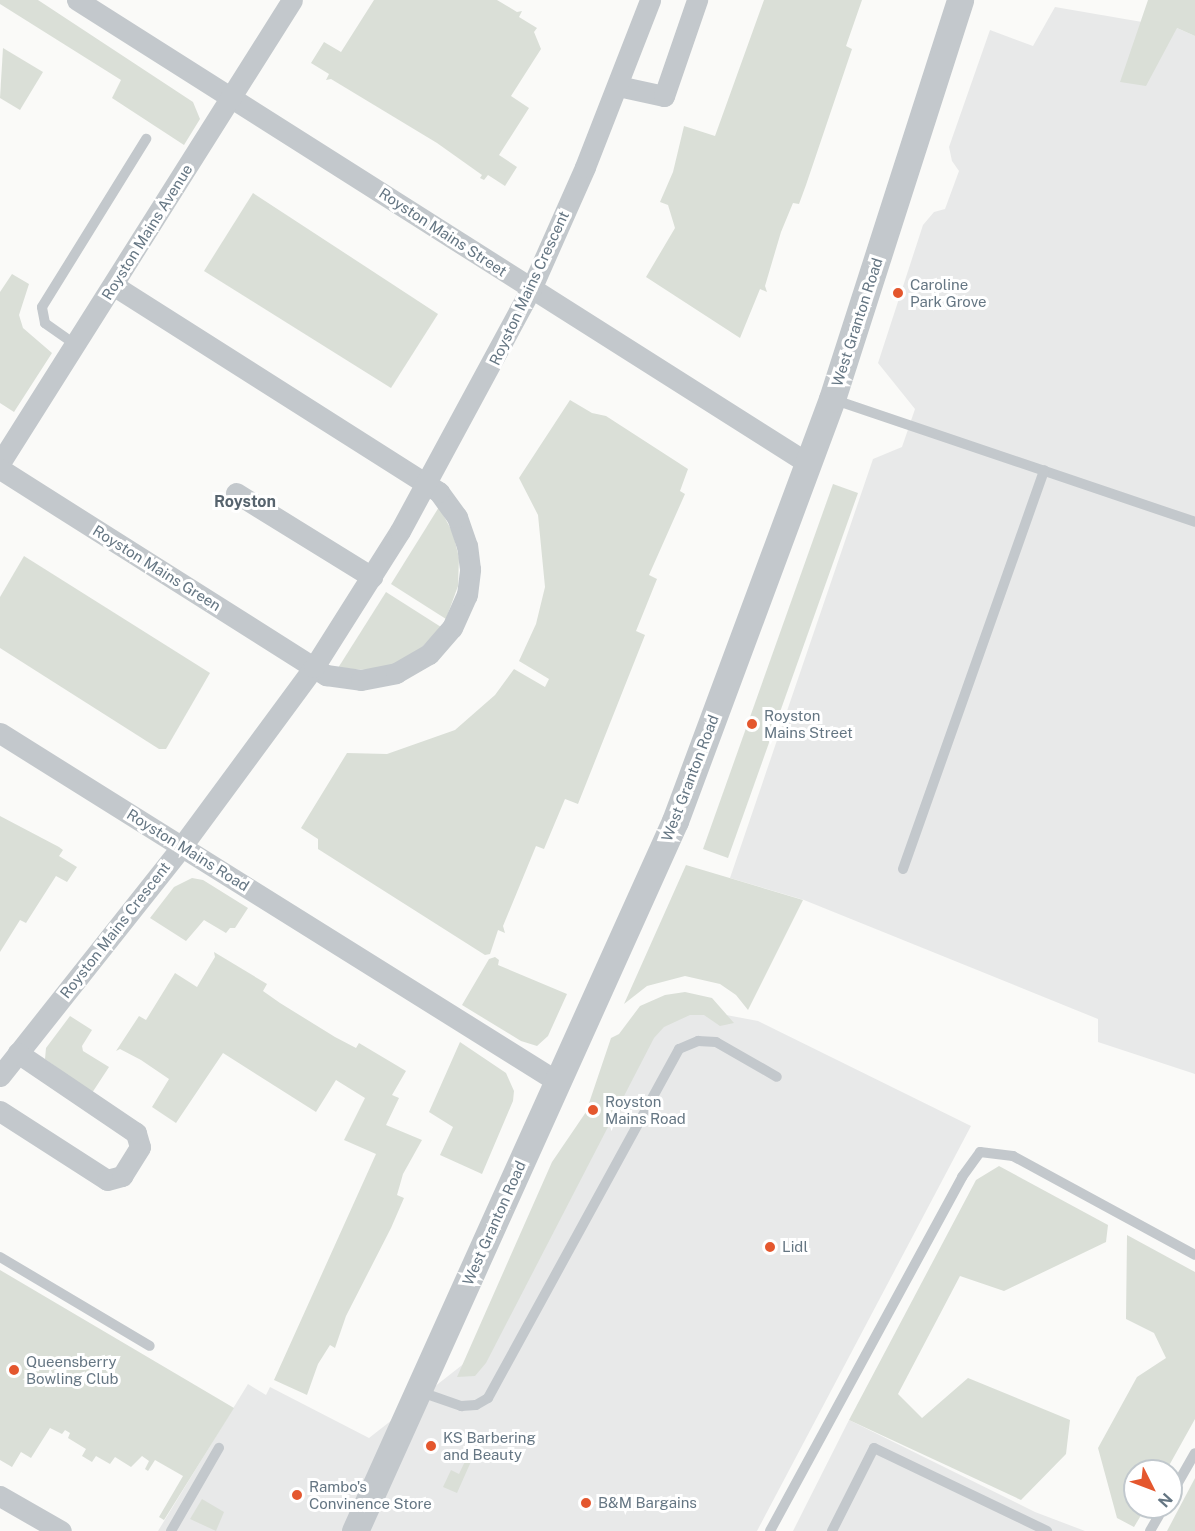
<!DOCTYPE html>
<style>
body{margin:0}
#map{position:relative;width:1195px;height:1531px;overflow:hidden;background:#fafaf8;font-family:"Public Sans",sans-serif}
div>[style]{position:absolute}
.built>*{inset:0;background:#e8e9e9}
.green>*{inset:0;background:#dadfd7}
.service>*{height:10px;margin:-5px;padding:0 5px;transform-origin:5px;border-radius:5px;background:#c3c8cc}
.minor>*{height:21px;margin:-10.5px;padding:0 10.5px;transform-origin:10.5px;border-radius:10.5px;background:#c3c8cc}
.tertiary>*{height:27px;margin:-13.5px;padding:0 13.5px;transform-origin:13.5px;border-radius:13.5px;background:#c3c8cc}
.dots>*{width:16px;height:16px;translate:-50% -50%;box-sizing:border-box;border:3px solid #fff;border-radius:50%}
span{translate:-50% -50%;white-space:nowrap;text-align:center;line-height:1.15;-webkit-text-stroke:6px #fff;paint-order:stroke}
.street-label{font-size:15px;color:#657683}
.poi-label{font-size:15px;color:#657683}
.left{translate:0 -50%;text-align:left}
.neighbourhood-label{font-size:16px;color:#57646e;font-weight:700}
.north{position:absolute;left:1123px;top:1459px;width:60px;height:60px;box-sizing:border-box;background:#fff;border:2px solid #c1c8cd;border-radius:50%;rotate:132deg;font-size:16px;font-weight:700;line-height:24px;text-align:center;color:#657683}
.north::after{content:'';display:block;margin:auto;width:21px;height:27px;background:#e4572e;clip-path:polygon(50% 0,100% 100%,50% 72%,0 100%)}
</style>
<div id="map">
<div class="built">
<div style="clip-path:polygon(1055px 7px,1177px 28px,1195px 36px,1195px 1074px,1098px 1042px,1098px 1019px,804px 900px,730px 878px,873px 459px,902px 447px,915px 409px,878px 363px,923px 225px,934px 212px,945px 209px,959px 171px,952px 161px,949px 147px,990px 30px,1033px 46px)"></div>
<div style="clip-path:polygon(684px 1007px,758px 1021px,971px 1126px,757px 1531px,158px 1531px,248px 1384px,266px 1395px,270px 1387px,369px 1438px,480px 1351px,642px 1032px)"></div>
<div style="clip-path:polygon(849px 1420px,1035px 1512px,1085px 1531px,793px 1531px)"></div>
</div>
<div class="green">
<div style="clip-path:polygon(0 0,38px 0,193px 102px,200px 119px,184px 145px,112px 98px,121px 80px,0 4px)"></div>
<div style="clip-path:polygon(374px 0,497px 0,517px 12px,522px 11px,519px 17px,537px 28px,534px 32px,541px 49px,511px 96px,529px 108px,499px 155px,517px 167px,505px 186px,488px 175px,484px 180px,480px 178px,482px 175px,437px 143px,331px 79px,326px 80px,329px 74px,311px 63px,324px 42px,341px 52px)"></div>
<div style="clip-path:polygon(764px 0,862px 0,846px 46px,852px 49px,806px 185px,799px 204px,793px 203px,781px 232px,765px 286px,767px 292px,760px 289px,740px 338px,646px 277px,675px 228px,668px 205px,660px 202px,673px 172px,684px 126px,715px 136px)"></div>
<div style="clip-path:polygon(1148px 0,1195px 0,1195px 36px,1177px 28px,1146px 86px,1120px 82px)"></div>
<div style="clip-path:polygon(3px 48px,43px 72px,20px 110px,0 98px)"></div>
<div style="clip-path:polygon(253px 193px,438px 314px,391px 388px,204px 271px)"></div>
<div style="clip-path:polygon(12px 274px,29px 284px,19px 315px,23px 328px,52px 353px,14px 412px,0 403px,0 292px)"></div>
<div style="clip-path:polygon(570px 400px,592px 413px,606px 416px,688px 469px,680px 491px,685px 494px,649px 575px,657px 579px,636px 631px,645px 635px,578px 804px,565px 799px,544px 849px,536px 846px,503px 926px,505px 933px,498px 930px,490px 954px,485px 955px,318px 849px,318px 839px,301px 828px,347px 753px,387px 754px,455px 730px,495px 695px,514px 669px,545px 687px,549px 679px,519px 661px,536px 624px,545px 587px,538px 515px,519px 478px)"></div>
<div style="clip-path:polygon(833px 484px,858px 493px,728px 858px,703px 849px)"></div>
<div style="clip-path:polygon(439px 507px,453px 533px,459px 558px,458px 586px,446px 619px,391px 584px)"></div>
<div style="clip-path:polygon(24px 556px,210px 673px,166px 749px,159px 749px,0 648px,0 597px)"></div>
<div style="clip-path:polygon(386px 592px,441px 627px,421px 648px,392px 665px,367px 670px,338px 668px)"></div>
<div style="clip-path:polygon(0 816px,59px 847px,63px 850px,59px 856px,77px 867px,67px 882px,56px 876px,26px 923px,20px 920px,0 952px)"></div>
<div style="clip-path:polygon(686px 865px,803px 900px,748px 1010px,736px 995px,720px 984px,685px 976px,647px 986px,624px 1004px)"></div>
<div style="clip-path:polygon(192px 878px,203px 880px,248px 908px,235px 928px,230px 928px,226px 933px,204px 920px,186px 941px,150px 918px,174px 887px)"></div>
<div style="clip-path:polygon(214px 952px,267px 984px,263px 991px,280px 1003px,335px 1037px,356px 1048px,359px 1043px,406px 1071px,392px 1095px,399px 1098px,386px 1125px,422px 1140px,403px 1174px,397px 1195px,404px 1198px,391px 1228px,346px 1316px,335px 1348px,330px 1345px,318px 1364px,307px 1395px,274px 1380px,376px 1154px,344px 1140px,365px 1098px,336px 1080px,316px 1112px,223px 1053px,176px 1123px,152px 1107px,169px 1079px,141px 1060px,120px 1049px,116px 1051px,139px 1016px,146px 1020px,175px 973px,197px 987px,215px 957px)"></div>
<div style="clip-path:polygon(495px 957px,499px 960px,498px 965px,567px 994px,548px 1036px,537px 1046px,521px 1041px,462px 1005px,489px 959px)"></div>
<div style="clip-path:polygon(685px 992px,712px 998px,734px 1023px,720px 1026px,704px 1015px,690px 1015px,664px 1027px,654px 1038px,486px 1363px,475px 1376px,457px 1377px,552px 1162px,586px 1112px,611px 1038px,619px 1034px,640px 1006px,665px 995px)"></div>
<div style="clip-path:polygon(70px 1016px,92px 1030px,82px 1046px,83px 1051px,109px 1067px,92px 1093px,45px 1059px,46px 1048px)"></div>
<div style="clip-path:polygon(460px 1042px,506px 1073px,514px 1091px,513px 1101px,482px 1174px,440px 1155px,453px 1127px,429px 1112px)"></div>
<div style="clip-path:polygon(999px 1166px,1108px 1225px,1106px 1242px,1004px 1291px,960px 1276px,898px 1394px,922px 1418px,968px 1378px,1070px 1420px,1066px 1454px,1021px 1500px,849px 1420px,976px 1180px)"></div>
<div style="clip-path:polygon(1127px 1235px,1195px 1272px,1195px 1419px,1166px 1471px,1135px 1471px,1135px 1507px,1146px 1507px,1134px 1527px,1117px 1518px,1098px 1448px,1137px 1377px,1166px 1358px,1154px 1333px,1126px 1319px)"></div>
<div style="clip-path:polygon(0 1270px,234px 1408px,164px 1520px,159px 1517px,183px 1476px,155px 1460px,148px 1471px,145px 1469px,149px 1461px,142px 1456px,131px 1467px,115px 1457px,110px 1464px,96px 1456px,92px 1462px,82px 1456px,86px 1449px,68px 1438px,70px 1433px,65px 1430px,62px 1434px,50px 1428px,31px 1458px,21px 1452px,12px 1467px,0 1460px)"></div>
<div style="clip-path:polygon(468px 1455px,473px 1457px,457px 1493px,443px 1487px,451px 1470px,459px 1474px)"></div>
<div style="clip-path:polygon(1195px 1478px,1195px 1531px,1167px 1531px)"></div>
<div style="clip-path:polygon(202px 1499px,224px 1512px,216px 1531px,190px 1519px)"></div>
</div>
<div class="service">
<div style="left:76px;top:345px;width:38px;rotate:-145deg"></div>
<div style="left:45px;top:323px;width:16px;rotate:-101deg"></div>
<div style="left:42px;top:307px;width:198px;rotate:-58.2deg"></div>
<div style="left:832px;top:399px;width:383px;rotate:18.7deg"></div>
<div style="left:903px;top:869px;width:423px;rotate:-70.5deg"></div>
<div style="left:0;top:1257px;width:174px;rotate:30.7deg"></div>
<div style="left:418px;top:1391px;width:46px;rotate:19.2deg"></div>
<div style="left:461px;top:1406px;width:15px;rotate:-4deg"></div>
<div style="left:476px;top:1405px;width:14px;rotate:-30deg"></div>
<div style="left:488px;top:1398px;width:398px;rotate:-61.3deg"></div>
<div style="left:679px;top:1049px;width:21px;rotate:-23deg"></div>
<div style="left:698px;top:1041px;width:18px;rotate:3deg"></div>
<div style="left:716px;top:1042px;width:70px;rotate:29.8deg"></div>
<div style="left:1171px;top:1495px;width:48px;rotate:-60.3deg"></div>
<div style="left:171px;top:1531px;width:96px;rotate:-60deg"></div>
<div style="left:770px;top:1531px;width:403px;rotate:-61.5deg"></div>
<div style="left:962px;top:1177px;width:31px;rotate:-54deg"></div>
<div style="left:980px;top:1152px;width:33px;rotate:7deg"></div>
<div style="left:1013px;top:1156px;width:207px;rotate:28.5deg"></div>
<div style="left:832px;top:1531px;width:93px;rotate:-63.2deg"></div>
<div style="left:874px;top:1448px;width:192px;rotate:25.6deg"></div>
<div style="left:1150px;top:1531px;width:28px;rotate:-60deg"></div>
</div>
<div class="minor">
<div style="left:77px;top:0;width:867px;rotate:32.37deg"></div>
<div style="left:618px;top:86px;width:47px;rotate:12.3deg"></div>
<div style="left:664px;top:96px;width:102px;rotate:-71deg"></div>
<div style="left:0;top:463px;width:547px;rotate:-57.76deg"></div>
<div style="left:0;top:469px;width:386px;rotate:32.3deg"></div>
<div style="left:326px;top:675px;width:35px;rotate:8deg"></div>
<div style="left:361px;top:680px;width:36px;rotate:-11deg"></div>
<div style="left:396px;top:673px;width:38px;rotate:-30deg"></div>
<div style="left:429px;top:654px;width:35px;rotate:-49deg"></div>
<div style="left:452px;top:628px;width:36px;rotate:-66deg"></div>
<div style="left:467px;top:595px;width:26px;rotate:-83deg"></div>
<div style="left:470px;top:569px;width:23px;rotate:-97deg"></div>
<div style="left:467px;top:546px;width:31px;rotate:-109deg"></div>
<div style="left:457px;top:517px;width:31px;rotate:-126deg"></div>
<div style="left:439px;top:492px;width:385px;rotate:-147.6deg"></div>
<div style="left:236px;top:493px;width:160px;rotate:31.7deg"></div>
<div style="left:0;top:733px;width:658px;rotate:32.02deg"></div>
<div style="left:0;top:1076px;width:293px;rotate:-51.6deg"></div>
<div style="left:182px;top:846px;width:222px;rotate:-53.6deg"></div>
<div style="left:314px;top:667px;width:161px;rotate:-57.7deg"></div>
<div style="left:400px;top:531px;width:275px;rotate:-61.6deg"></div>
<div style="left:531px;top:289px;width:133px;rotate:-66.1deg"></div>
<div style="left:585px;top:167px;width:179px;rotate:-68.7deg"></div>
<div style="left:0;top:1111px;width:127px;rotate:32.8deg"></div>
<div style="left:107px;top:1180px;width:16px;rotate:-15deg"></div>
<div style="left:122px;top:1176px;width:34px;rotate:-58deg"></div>
<div style="left:140px;top:1147px;width:15px;rotate:-106deg"></div>
<div style="left:136px;top:1133px;width:143px;rotate:-145.9deg"></div>
<div style="left:0;top:1496px;width:70px;rotate:29.8deg"></div>
</div>
<div class="tertiary">
<div style="left:355px;top:1531px;width:779px;rotate:-65.74deg"></div>
<div style="left:675px;top:821px;width:450px;rotate:-69.6deg"></div>
<div style="left:832px;top:399px;width:419px;rotate:-72.2deg"></div>
</div>
<div class="dots">
<div style="left:898px;top:293px;background:#e4572e"></div>
<div style="left:752px;top:724px;background:#e4572e"></div>
<div style="left:593px;top:1110px;background:#e4572e"></div>
<div style="left:770px;top:1247px;background:#e4572e"></div>
<div style="left:14px;top:1370px;background:#e4572e"></div>
<div style="left:431px;top:1446px;background:#e4572e"></div>
<div style="left:297px;top:1495px;background:#e4572e"></div>
<div style="left:586px;top:1503px;background:#e4572e"></div>
</div>
<div class="street-label">
<span style="left:147px;top:232px;rotate:-58deg">Royston Mains Avenue</span>
<span style="left:443px;top:232px;rotate:33deg">Royston Mains Street</span>
<span style="left:529px;top:288px;rotate:-65deg">Royston Mains Crescent</span>
<span style="left:857px;top:322px;rotate:-72deg">West Granton Road</span>
<span style="left:157px;top:568px;rotate:32deg">Royston Mains Green</span>
<span style="left:690px;top:778px;rotate:-69deg">West Granton Road</span>
<span style="left:188px;top:850px;rotate:32deg">Royston Mains Road</span>
<span style="left:115px;top:930px;rotate:-52deg">Royston Mains Crescent</span>
<span style="left:494px;top:1223px;rotate:-66deg">West Granton Road</span>
</div>
<div class="poi-label">
<span class="left" style="left:910px;top:293px">Caroline<br>Park Grove</span>
<span class="left" style="left:764px;top:724px">Royston<br>Mains Street</span>
<span class="left" style="left:605px;top:1110px">Royston<br>Mains Road</span>
<span class="left" style="left:782px;top:1247px">Lidl</span>
<span class="left" style="left:26px;top:1370px">Queensberry<br>Bowling Club</span>
<span class="left" style="left:443px;top:1446px">KS Barbering<br>and Beauty</span>
<span class="left" style="left:309px;top:1495px">Rambo's<br>Convinence Store</span>
<span class="left" style="left:598px;top:1503px">B&amp;M Bargains</span>
</div>
<div class="neighbourhood-label">
<span style="left:245px;top:502px">Royston</span>
</div>
<div class="north">N</div>
</div>
